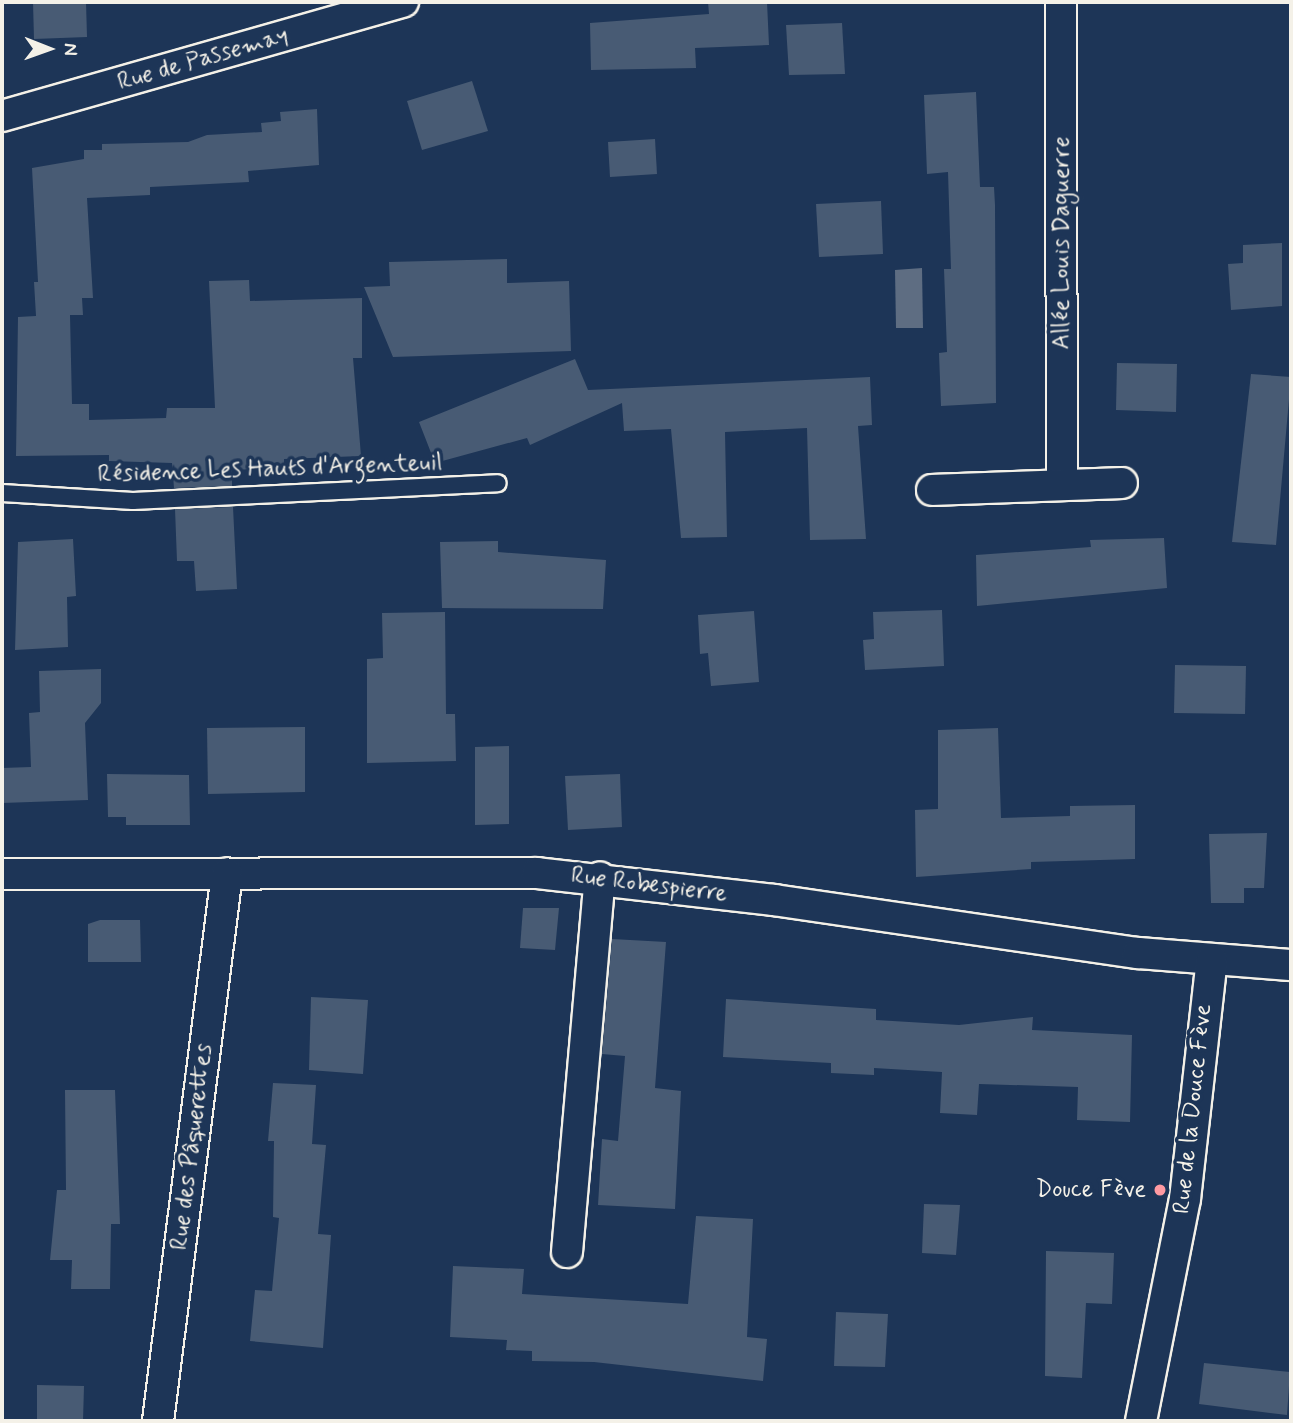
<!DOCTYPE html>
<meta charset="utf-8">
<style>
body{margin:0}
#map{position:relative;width:1293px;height:1423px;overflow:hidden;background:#1d3557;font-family:Mynerve,sans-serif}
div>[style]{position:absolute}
.water>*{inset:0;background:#5e6d82}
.building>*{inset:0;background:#485b74}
.roads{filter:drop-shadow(2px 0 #f4f1e8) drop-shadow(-2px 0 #f4f1e8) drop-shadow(0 2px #f4f1e8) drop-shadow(0 -2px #f4f1e8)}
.service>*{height:16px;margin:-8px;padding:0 8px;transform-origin:8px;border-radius:8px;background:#1d3557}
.minor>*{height:30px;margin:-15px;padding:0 15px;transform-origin:15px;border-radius:15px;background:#1d3557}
.dots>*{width:19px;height:19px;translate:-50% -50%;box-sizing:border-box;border:4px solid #1d3557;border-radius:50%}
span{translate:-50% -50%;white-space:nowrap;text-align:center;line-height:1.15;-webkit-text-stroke:7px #1d3557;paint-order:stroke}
.street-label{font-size:24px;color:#f4f1e8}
.poi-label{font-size:24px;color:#f4f1e8}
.right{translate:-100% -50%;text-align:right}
.frame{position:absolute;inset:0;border:4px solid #f4f1e8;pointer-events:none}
.north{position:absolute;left:14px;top:14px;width:70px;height:70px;-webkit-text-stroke:5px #1d3557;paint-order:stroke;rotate:91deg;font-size:19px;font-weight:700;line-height:28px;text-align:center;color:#f4f1e8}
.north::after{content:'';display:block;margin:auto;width:24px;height:32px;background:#f4f1e8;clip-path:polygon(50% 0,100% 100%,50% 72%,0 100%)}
</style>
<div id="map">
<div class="water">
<div style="clip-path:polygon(922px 268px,923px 328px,896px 328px,895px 270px)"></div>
</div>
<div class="building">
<div style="clip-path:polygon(33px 2px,86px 2px,87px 37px,34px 39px)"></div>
<div style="clip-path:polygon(708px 2px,767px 2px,769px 45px,695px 48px,696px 68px,591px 70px,590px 23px,709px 14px)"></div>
<div style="clip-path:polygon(842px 23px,845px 74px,789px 75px,786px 25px)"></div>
<div style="clip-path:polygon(472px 81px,488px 131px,422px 150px,407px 101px)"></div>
<div style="clip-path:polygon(976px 92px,980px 187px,994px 187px,995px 205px,996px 403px,941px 406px,939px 353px,947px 352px,944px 269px,951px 269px,948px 172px,927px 174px,924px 95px)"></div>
<div style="clip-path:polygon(317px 109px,319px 165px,248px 171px,249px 182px,150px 187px,150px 195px,87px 198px,93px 298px,82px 298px,83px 315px,70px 315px,72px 404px,89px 404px,89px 420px,166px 418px,167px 408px,215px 408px,209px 281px,249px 280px,250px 301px,362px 298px,362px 358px,353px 358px,361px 456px,284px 459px,284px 468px,232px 470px,232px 486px,174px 488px,172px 463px,109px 461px,109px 455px,16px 456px,18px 317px,36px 316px,34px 282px,38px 282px,32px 168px,84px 159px,84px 150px,102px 150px,102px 144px,188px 142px,207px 135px,262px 132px,261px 123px,281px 121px,280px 112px)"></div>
<div style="clip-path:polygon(655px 139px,657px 174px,610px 177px,608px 142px)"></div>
<div style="clip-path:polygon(881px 201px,883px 254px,819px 257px,816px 204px)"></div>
<div style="clip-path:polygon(1282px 243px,1282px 306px,1231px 310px,1228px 264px,1243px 263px,1243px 245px)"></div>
<div style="clip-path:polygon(507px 259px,507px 283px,569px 281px,571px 351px,393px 357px,364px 287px,390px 286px,389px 262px)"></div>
<div style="clip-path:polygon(575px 359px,588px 390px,870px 377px,872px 425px,858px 426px,866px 539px,810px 540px,807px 428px,725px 432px,727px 537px,681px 538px,671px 429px,624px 431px,622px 403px,530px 445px,527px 438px,435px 463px,419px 422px)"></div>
<div style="clip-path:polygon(1117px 363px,1177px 364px,1176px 412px,1116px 410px)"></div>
<div style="clip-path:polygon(1251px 374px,1291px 377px,1276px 545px,1232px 542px)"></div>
<div style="clip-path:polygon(233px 507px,237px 589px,196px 591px,194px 561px,177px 561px,175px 509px)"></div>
<div style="clip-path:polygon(1164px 538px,1167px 588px,977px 606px,976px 555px,1091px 547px,1090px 540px)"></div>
<div style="clip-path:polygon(73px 539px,76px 596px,67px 597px,68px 647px,15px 650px,18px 542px)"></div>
<div style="clip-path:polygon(498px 541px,498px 552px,606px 560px,603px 609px,442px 608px,440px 542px)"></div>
<div style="clip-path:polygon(942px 610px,944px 666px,865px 670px,863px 640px,874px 639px,873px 612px)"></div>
<div style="clip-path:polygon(754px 611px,759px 682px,711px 686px,708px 653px,700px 654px,698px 615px)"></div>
<div style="clip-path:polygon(445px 612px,446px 714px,455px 714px,456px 761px,367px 763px,367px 659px,383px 658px,382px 613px)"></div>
<div style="clip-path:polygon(1175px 665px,1246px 666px,1245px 714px,1174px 713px)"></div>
<div style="clip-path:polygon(101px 669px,101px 703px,85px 723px,88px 800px,2px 803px,2px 768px,31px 767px,29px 713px,40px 712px,39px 671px)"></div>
<div style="clip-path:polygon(305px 727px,305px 792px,208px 794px,207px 728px)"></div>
<div style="clip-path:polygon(998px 728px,1001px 818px,1070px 816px,1070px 806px,1135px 805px,1135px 859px,1031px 862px,1031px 869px,916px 877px,915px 810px,938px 809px,938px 730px)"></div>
<div style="clip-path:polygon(509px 746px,509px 824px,475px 825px,475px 747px)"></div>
<div style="clip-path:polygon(107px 774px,189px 775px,190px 825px,126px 825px,126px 817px,108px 817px)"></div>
<div style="clip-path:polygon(620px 774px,622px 827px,568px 830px,565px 776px)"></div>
<div style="clip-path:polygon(1267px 833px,1264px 888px,1244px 888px,1244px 903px,1211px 903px,1209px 834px)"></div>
<div style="clip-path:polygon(523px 908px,559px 908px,555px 950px,520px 948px)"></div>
<div style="clip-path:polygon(100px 920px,140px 920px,141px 962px,88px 962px,88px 924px)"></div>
<div style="clip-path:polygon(612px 939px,666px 942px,655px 1088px,681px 1091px,675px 1209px,598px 1205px,602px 1139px,618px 1141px,625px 1056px,602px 1054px)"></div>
<div style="clip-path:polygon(311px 997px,368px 1000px,363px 1074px,309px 1070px)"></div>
<div style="clip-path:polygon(726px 999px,876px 1009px,876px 1020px,959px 1025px,1033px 1017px,1032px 1030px,1132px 1035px,1130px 1122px,1077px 1120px,1078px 1087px,979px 1084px,977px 1115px,940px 1113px,942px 1072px,874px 1068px,874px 1075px,831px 1073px,831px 1063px,723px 1057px)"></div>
<div style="clip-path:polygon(273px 1083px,316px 1085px,312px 1144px,326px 1145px,318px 1234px,331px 1235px,323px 1348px,250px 1341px,255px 1290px,272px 1291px,279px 1218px,273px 1217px,274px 1141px,268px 1141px)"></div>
<div style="clip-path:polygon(65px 1090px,115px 1090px,120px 1224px,111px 1224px,110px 1289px,71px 1289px,72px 1260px,50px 1260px,57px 1190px,66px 1190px)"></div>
<div style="clip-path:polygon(924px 1204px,960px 1205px,956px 1255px,922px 1253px)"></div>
<div style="clip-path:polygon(696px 1216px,753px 1219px,747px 1337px,767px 1339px,763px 1381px,594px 1362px,532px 1361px,532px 1351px,506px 1350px,507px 1340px,450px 1337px,453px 1266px,524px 1269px,522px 1294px,688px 1304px)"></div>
<div style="clip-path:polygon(1046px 1251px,1114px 1253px,1112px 1304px,1086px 1303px,1082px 1378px,1045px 1376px)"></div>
<div style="clip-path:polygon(836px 1312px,888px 1314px,885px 1367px,834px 1366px)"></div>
<div style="clip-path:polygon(1204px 1363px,1290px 1372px,1287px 1415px,1199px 1404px)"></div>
<div style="clip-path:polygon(37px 1385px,84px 1386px,83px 1421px,37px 1421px)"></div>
</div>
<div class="roads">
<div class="service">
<div style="left:2px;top:493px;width:131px;rotate:3.5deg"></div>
<div style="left:133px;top:501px;width:365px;rotate:-2.8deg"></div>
</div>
<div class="minor">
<div style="left:1061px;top:2px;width:483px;rotate:89.9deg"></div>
<div style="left:2px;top:116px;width:417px;rotate:-15.9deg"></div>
<div style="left:932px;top:490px;width:190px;rotate:-2.1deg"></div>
<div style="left:2px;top:874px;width:535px;rotate:-0.11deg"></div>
<div style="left:537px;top:873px;width:239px;rotate:6.5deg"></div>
<div style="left:774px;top:900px;width:368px;rotate:8.3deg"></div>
<div style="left:1138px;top:953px;width:153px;rotate:4.5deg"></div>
<div style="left:567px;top:1252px;width:376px;rotate:-85deg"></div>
<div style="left:158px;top:1421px;width:552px;rotate:-82.82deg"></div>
<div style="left:1141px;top:1421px;width:226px;rotate:-78.8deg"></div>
<div style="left:1185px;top:1199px;width:241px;rotate:-83.6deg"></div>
</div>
</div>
<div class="dots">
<div style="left:1160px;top:1190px;background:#ff9aa2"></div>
</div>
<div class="street-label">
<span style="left:203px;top:59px;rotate:-16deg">Rue de Passemay</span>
<span style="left:1062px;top:243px;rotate:-90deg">Allée Louis Daguerre</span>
<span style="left:270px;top:469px;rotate:-2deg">Résidence Les Hauts d'Argenteuil</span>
<span style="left:649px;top:885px;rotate:7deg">Rue Robespierre</span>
<span style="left:1193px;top:1109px;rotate:-84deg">Rue de la Douce Fève</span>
<span style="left:192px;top:1147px;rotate:-83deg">Rue des Pâquerettes</span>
</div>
<div class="poi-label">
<span class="right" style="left:1146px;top:1190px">Douce Fève</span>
</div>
<div class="frame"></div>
<div class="north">N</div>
</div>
